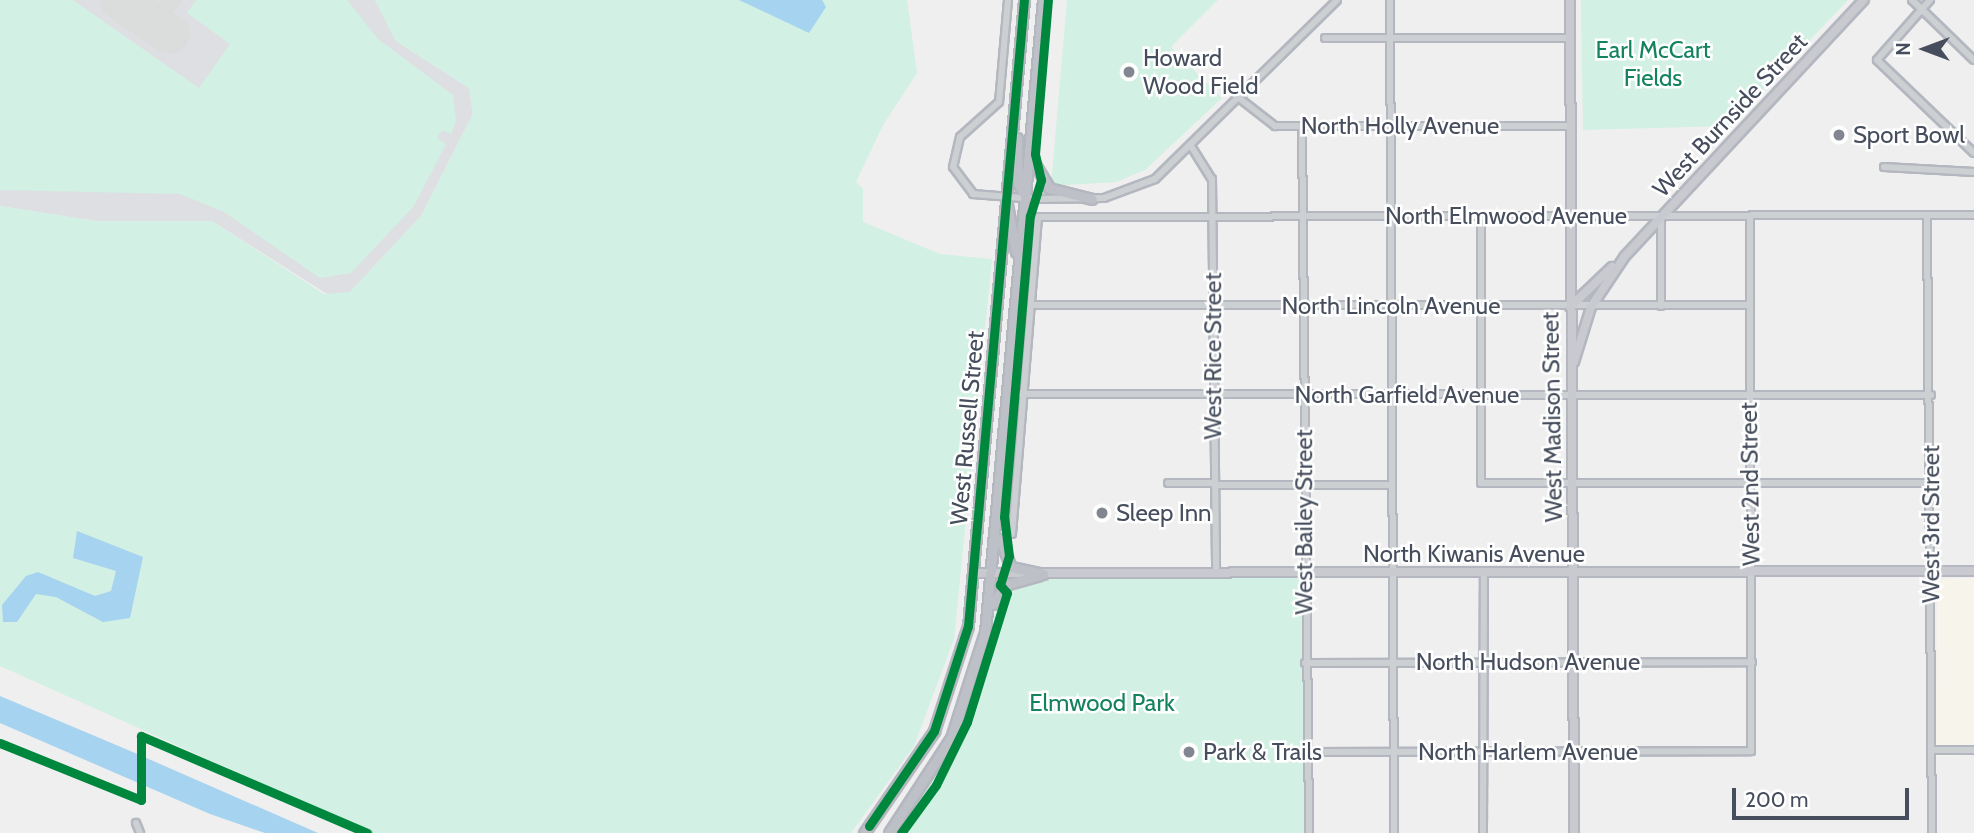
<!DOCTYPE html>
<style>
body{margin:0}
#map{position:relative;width:1974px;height:833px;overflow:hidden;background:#f0efef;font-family:Cabin,sans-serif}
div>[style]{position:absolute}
.commercial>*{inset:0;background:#f7f5eb}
.airport>*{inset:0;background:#dddfe2}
.green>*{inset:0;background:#d2f0e3}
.water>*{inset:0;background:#a5d3f0}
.taxiway>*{height:16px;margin:-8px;padding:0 8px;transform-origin:8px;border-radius:8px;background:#dbdcdc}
.runway>*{height:40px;margin:-20px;padding:0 20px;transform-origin:20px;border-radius:20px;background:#dbdcdc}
.roads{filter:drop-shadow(2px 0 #b4b7bf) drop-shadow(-2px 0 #b4b7bf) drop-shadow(0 2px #b4b7bf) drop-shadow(0 -2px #b4b7bf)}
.minor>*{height:6px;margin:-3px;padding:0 3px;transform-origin:3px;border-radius:3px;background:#cdd0d3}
.major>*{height:8px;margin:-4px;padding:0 4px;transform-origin:4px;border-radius:4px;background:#c8cad0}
.highway>*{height:9px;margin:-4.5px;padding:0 4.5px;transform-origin:4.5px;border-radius:4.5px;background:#bdc0c7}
.cycleway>*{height:9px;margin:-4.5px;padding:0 4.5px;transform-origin:4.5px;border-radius:4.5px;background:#00873e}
.dots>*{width:19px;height:19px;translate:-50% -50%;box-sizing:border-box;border:4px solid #fff;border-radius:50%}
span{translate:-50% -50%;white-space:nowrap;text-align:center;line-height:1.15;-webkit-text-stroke:5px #fff;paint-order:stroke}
.park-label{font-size:24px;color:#12835e}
.poi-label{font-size:24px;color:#464e5d}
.left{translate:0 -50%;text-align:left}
.street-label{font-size:24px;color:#464e5d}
.north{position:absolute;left:1890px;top:14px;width:70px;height:70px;-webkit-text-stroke:5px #fff;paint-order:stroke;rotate:270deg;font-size:19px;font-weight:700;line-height:28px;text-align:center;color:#464e5d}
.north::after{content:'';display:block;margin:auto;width:24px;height:32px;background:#464e5d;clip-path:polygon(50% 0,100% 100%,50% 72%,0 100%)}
.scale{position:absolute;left:1732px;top:788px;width:177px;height:32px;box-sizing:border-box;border:4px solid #464e5d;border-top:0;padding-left:9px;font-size:21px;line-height:24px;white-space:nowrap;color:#464e5d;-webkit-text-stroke:5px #fff;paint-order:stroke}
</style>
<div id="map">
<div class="commercial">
<div style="clip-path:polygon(1974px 578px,1974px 755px,1936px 756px,1937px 579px)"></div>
</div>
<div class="airport">
<div style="clip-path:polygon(0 0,375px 0,396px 41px,469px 88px,473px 114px,421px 216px,350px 292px,330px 296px,212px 221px,96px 221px,0 206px)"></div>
</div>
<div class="green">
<div style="clip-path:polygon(0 0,73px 0,199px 88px,230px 44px,187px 13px,196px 0,347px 0,378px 39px,453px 95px,456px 121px,451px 134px,442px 130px,437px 138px,446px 144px,414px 206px,351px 273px,320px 278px,224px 212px,180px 194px,0 190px)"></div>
<div style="clip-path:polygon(375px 0,907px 0,917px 73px,883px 125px,856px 182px,863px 189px,863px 222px,940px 254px,992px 259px,954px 639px,914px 746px,851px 833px,373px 833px,0 666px,0 206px,96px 221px,212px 221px,324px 294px,350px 292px,421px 216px,473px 114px,469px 88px,396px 41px)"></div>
<div style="clip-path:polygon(1067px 0,1218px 0,1171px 47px,1222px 98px,1145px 170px,1116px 182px,1051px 186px)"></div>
<div style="clip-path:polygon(1581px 0,1848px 0,1728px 126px,1583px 130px)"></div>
<div style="clip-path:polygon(1043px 574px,1305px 574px,1305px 833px,897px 833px,951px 738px,1005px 585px)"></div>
</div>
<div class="water">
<div style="clip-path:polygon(739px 0,822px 0,826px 7px,809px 33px)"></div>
<div style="clip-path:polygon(77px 531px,143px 557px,130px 618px,103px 622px,56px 597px,36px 594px,17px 622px,3px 622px,2px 605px,26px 576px,38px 572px,95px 596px,111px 591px,116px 571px,73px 558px)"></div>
<div style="clip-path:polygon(0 696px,128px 750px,318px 833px,265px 833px,210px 814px,0 723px)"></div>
</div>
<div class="taxiway">
<div style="left:142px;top:16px;width:17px"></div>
<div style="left:159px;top:16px;width:21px;rotate:-49deg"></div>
</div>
<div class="runway">
<div style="left:120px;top:0;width:60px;rotate:34.2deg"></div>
</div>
<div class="roads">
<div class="minor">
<div style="left:1008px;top:0;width:102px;rotate:95deg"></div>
<div style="left:999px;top:102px;width:52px;rotate:138.1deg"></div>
<div style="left:960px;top:137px;width:31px;rotate:103deg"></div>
<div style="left:953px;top:167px;width:34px;rotate:53deg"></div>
<div style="left:973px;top:194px;width:63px;rotate:4.5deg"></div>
<div style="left:1036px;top:199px;width:68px;rotate:-0.8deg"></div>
<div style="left:1104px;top:198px;width:54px;rotate:-20.4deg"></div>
<div style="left:1155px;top:179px;width:255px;rotate:-44.5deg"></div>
<div style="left:1390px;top:0;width:833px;rotate:89.72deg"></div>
<div style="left:1912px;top:0;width:86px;rotate:44.1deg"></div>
<div style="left:1930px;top:0;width:80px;rotate:131.5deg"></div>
<div style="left:1877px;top:60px;width:134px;rotate:43.8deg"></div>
<div style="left:1325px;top:38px;width:245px"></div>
<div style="left:1239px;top:98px;width:46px;rotate:37.9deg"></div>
<div style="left:1275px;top:126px;width:296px"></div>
<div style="left:1302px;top:126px;width:707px;rotate:89.43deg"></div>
<div style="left:1191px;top:146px;width:39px;rotate:58deg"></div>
<div style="left:1212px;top:179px;width:395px;rotate:89.4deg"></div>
<div style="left:1884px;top:167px;width:90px;rotate:3.2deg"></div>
<div style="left:1927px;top:215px;width:618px;rotate:89.54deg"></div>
<div style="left:1481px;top:217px;width:266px;rotate:90deg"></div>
<div style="left:1481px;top:483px;width:450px"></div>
<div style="left:1032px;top:305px;width:718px"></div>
<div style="left:1661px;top:306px;width:88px;rotate:-90deg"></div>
<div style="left:1008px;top:394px;width:923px;rotate:0.06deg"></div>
<div style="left:1168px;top:483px;width:47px"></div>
<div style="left:1215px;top:485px;width:177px"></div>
<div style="left:1012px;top:534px;width:318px;rotate:-85.3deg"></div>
<div style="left:1038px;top:217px;width:936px;rotate:-0.12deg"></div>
<div style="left:1305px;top:663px;width:447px;rotate:-0.1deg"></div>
<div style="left:1932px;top:750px;width:42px"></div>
<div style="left:1305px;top:752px;width:446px;rotate:-0.1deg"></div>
<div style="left:1751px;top:751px;width:535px;rotate:-90.11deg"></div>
<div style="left:136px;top:823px;width:11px;rotate:68deg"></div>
<div style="left:1483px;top:833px;width:259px;rotate:-89.8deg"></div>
</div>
<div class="major">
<div style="left:1570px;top:0;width:833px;rotate:89.72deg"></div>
<div style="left:1570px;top:307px;width:58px;rotate:-43.6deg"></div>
<div style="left:1574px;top:362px;width:58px;rotate:-72.8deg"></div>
<div style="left:1591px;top:307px;width:61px;rotate:-56.3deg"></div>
<div style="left:1625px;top:256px;width:350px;rotate:-47deg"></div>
<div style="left:974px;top:573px;width:1000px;rotate:-0.11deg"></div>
</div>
<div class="highway">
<div style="left:1017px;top:138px;width:45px;rotate:88.7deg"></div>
<div style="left:1018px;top:183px;width:17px;rotate:62deg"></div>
<div style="left:1033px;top:161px;width:31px;rotate:59deg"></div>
<div style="left:1049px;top:188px;width:44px;rotate:14.3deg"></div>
<div style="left:1006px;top:199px;width:54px;rotate:79.3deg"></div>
<div style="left:1000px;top:539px;width:30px;rotate:69deg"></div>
<div style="left:1011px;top:567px;width:33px;rotate:12deg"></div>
<div style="left:993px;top:604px;width:22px;rotate:-58deg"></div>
<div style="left:1005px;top:585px;width:36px;rotate:-16deg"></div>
<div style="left:864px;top:833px;width:124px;rotate:-55.5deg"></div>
<div style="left:934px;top:731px;width:110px;rotate:-72.1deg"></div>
<div style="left:968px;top:626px;width:628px;rotate:-84.89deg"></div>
<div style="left:889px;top:833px;width:113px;rotate:-56.9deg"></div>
<div style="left:951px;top:738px;width:111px;rotate:-72.2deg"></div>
<div style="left:985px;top:632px;width:635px;rotate:-84.76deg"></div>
</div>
</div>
<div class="cycleway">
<div style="left:0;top:743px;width:152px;rotate:22deg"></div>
<div style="left:141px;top:800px;width:64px;rotate:-90deg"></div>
<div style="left:141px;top:736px;width:246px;rotate:23.2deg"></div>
<div style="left:869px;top:826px;width:115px;rotate:-55.6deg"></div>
<div style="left:934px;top:731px;width:110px;rotate:-72.1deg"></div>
<div style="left:968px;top:626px;width:628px;rotate:-84.89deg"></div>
<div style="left:901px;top:833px;width:59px;rotate:-53.9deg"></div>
<div style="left:936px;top:785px;width:70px;rotate:-63.8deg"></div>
<div style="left:967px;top:722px;width:135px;rotate:-72.8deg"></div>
<div style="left:1007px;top:593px;width:11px;rotate:-131deg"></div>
<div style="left:1000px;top:585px;width:30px;rotate:-73deg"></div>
<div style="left:1009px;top:556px;width:39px;rotate:-97deg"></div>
<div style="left:1004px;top:517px;width:302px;rotate:-85.1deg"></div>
<div style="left:1030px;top:216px;width:38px;rotate:-73deg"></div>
<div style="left:1041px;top:180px;width:27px;rotate:-103deg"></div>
<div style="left:1035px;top:154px;width:155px;rotate:-85.2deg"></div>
</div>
<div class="dots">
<div style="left:1129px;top:72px;background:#828690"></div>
<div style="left:1839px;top:135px;background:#828690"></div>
<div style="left:1102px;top:513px;background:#828690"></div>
<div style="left:1189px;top:752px;background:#828690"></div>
</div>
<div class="park-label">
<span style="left:1653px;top:64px">Earl McCart<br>Fields</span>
<span style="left:1102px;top:703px">Elmwood Park</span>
</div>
<div class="poi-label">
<span class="left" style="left:1143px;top:72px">Howard<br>Wood Field</span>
<span class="left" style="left:1853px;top:135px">Sport Bowl</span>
<span class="left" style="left:1116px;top:513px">Sleep Inn</span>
<span class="left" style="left:1203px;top:752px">Park &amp; Trails</span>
</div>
<div class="street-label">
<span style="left:1730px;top:115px;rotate:-47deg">West Burnside Street</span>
<span style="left:1400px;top:126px">North Holly Avenue</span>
<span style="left:1506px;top:216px">North Elmwood Avenue</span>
<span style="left:1391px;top:306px">North Lincoln Avenue</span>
<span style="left:1213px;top:356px;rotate:-90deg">West Rice Street</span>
<span style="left:1407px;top:395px">North Garfield Avenue</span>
<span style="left:1552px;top:417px;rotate:-91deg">West Madison Street</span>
<span style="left:967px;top:428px;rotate:-85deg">West Russell Street</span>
<span style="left:1750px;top:484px;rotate:-91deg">West 2nd Street</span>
<span style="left:1304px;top:522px;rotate:-90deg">West Bailey Street</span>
<span style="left:1931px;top:524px;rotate:-90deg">West 3rd Street</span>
<span style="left:1474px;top:554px">North Kiwanis Avenue</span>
<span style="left:1528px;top:662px">North Hudson Avenue</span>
<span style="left:1528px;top:752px">North Harlem Avenue</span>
</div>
<div class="north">N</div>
<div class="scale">200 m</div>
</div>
